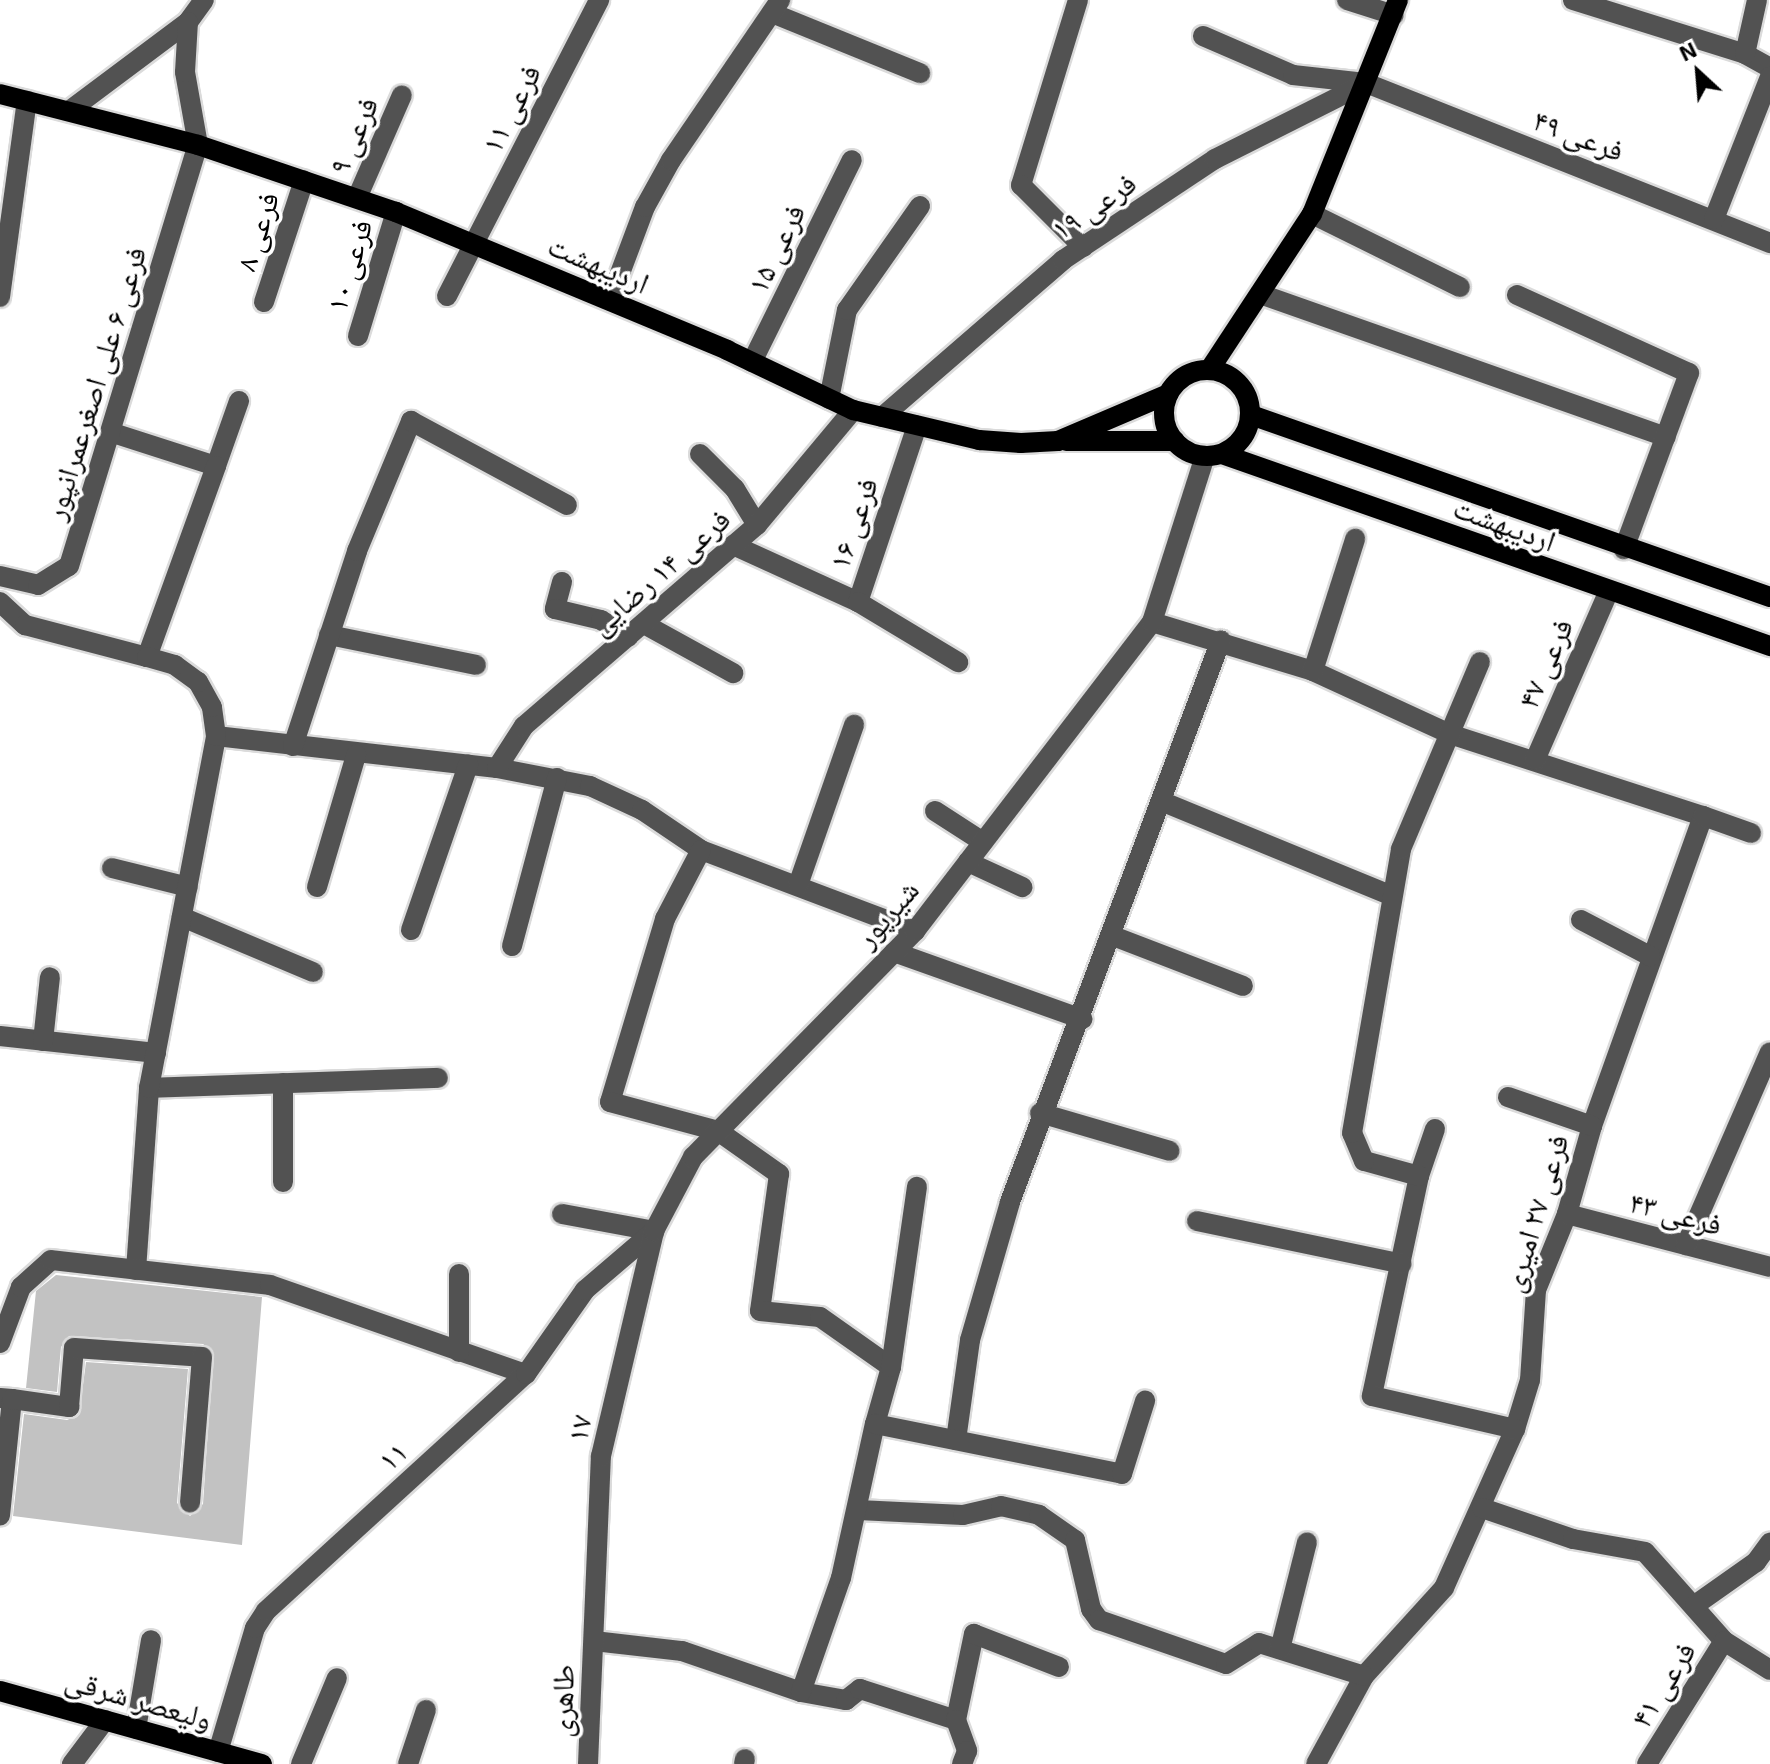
<!DOCTYPE html>
<meta charset="utf-8">
<style>
body{margin:0}
#map{position:relative;width:1770px;height:1764px;overflow:hidden;background:#fff;font-family:"Exo 2","Noto Naskh Arabic",sans-serif}
div>[style]{position:absolute}
.building>*{inset:0;background:#c2c2c2}
.roads{filter:drop-shadow(2px 0 #dbdbdb) drop-shadow(-2px 0 #dbdbdb) drop-shadow(0 2px #dbdbdb) drop-shadow(0 -2px #dbdbdb)}
.minor>*{height:20px;margin:-10px;padding:0 10px;transform-origin:10px;border-radius:10px;background:#525252}
.major>*{height:20px;margin:-10px;padding:0 10px;transform-origin:10px;border-radius:10px;background:#000}
.major>.ring{margin:-10px;padding:0;box-sizing:content-box;background:none;border:20px solid #000;border-radius:50%}
span{translate:-50% -50%;white-space:nowrap;text-align:center;line-height:1.15;-webkit-text-stroke:7px #fff;paint-order:stroke}
.street-label{font-size:30px;color:#000}
.north{position:absolute;left:1658px;top:32px;width:80px;height:80px;-webkit-text-stroke:6px #fff;paint-order:stroke;rotate:334deg;font-size:22px;font-weight:700;line-height:32px;text-align:center;color:#000}
.north::after{content:'';display:block;margin:auto;width:28px;height:36px;background:#000;clip-path:polygon(50% 0,100% 100%,50% 72%,0 100%)}
</style>
<div id="map">
<div class="building">
<div style="clip-path:polygon(56px 1275px,262px 1297px,242px 1545px,13px 1516px,24px 1414px,67px 1420px,79px 1415px,86px 1362px,188px 1369px,177px 1503px,190px 1516px,203px 1504px,213px 1351px,203px 1344px,69px 1336px,61px 1347px,57px 1392px,26px 1388px,36px 1291px)"></div>
</div>
<div class="roads">
<div class="minor">
<div style="left:1078px;top:0;width:194px;rotate:107.1deg"></div>
<div style="left:1021px;top:185px;width:88px;rotate:45deg"></div>
<div style="left:1347px;top:0;width:49px;rotate:17.7deg"></div>
<div style="left:1573px;top:0;width:180px;rotate:17.4deg"></div>
<div style="left:1745px;top:54px;width:29px;rotate:29deg"></div>
<div style="left:772px;top:13px;width:160px;rotate:22.1deg"></div>
<div style="left:1203px;top:36px;width:98px;rotate:23.4deg"></div>
<div style="left:1293px;top:75px;width:73px;rotate:6.3deg"></div>
<div style="left:1366px;top:83px;width:435px;rotate:21.6deg"></div>
<div style="left:1745px;top:54px;width:55px;rotate:-77.5deg"></div>
<div style="left:69px;top:111px;width:149px;rotate:-36.8deg"></div>
<div style="left:188px;top:22px;width:27px;rotate:-54deg"></div>
<div style="left:357px;top:198px;width:112px;rotate:-66.4deg"></div>
<div style="left:1312px;top:214px;width:165px;rotate:26.3deg"></div>
<div style="left:1714px;top:219px;width:153px;rotate:-68.5deg"></div>
<div style="left:1263px;top:295px;width:427px;rotate:19.4deg"></div>
<div style="left:1517px;top:295px;width:189px;rotate:24.4deg"></div>
<div style="left:1689px;top:373px;width:188px;rotate:110.3deg"></div>
<div style="left:447px;top:296px;width:333px;rotate:-62.8deg"></div>
<div style="left:0;top:297px;width:198px;rotate:-82.2deg"></div>
<div style="left:610px;top:300px;width:99px;rotate:-69.4deg"></div>
<div style="left:645px;top:207px;width:54px;rotate:-61deg"></div>
<div style="left:671px;top:160px;width:194px;rotate:-55.7deg"></div>
<div style="left:264px;top:302px;width:128px;rotate:-71.8deg"></div>
<div style="left:358px;top:336px;width:130px;rotate:-73deg"></div>
<div style="left:752px;top:362px;width:225px;rotate:-63.7deg"></div>
<div style="left:829px;top:399px;width:91px;rotate:-78.6deg"></div>
<div style="left:847px;top:310px;width:127px;rotate:-54.9deg"></div>
<div style="left:882px;top:417px;width:240px;rotate:-40.9deg"></div>
<div style="left:1063px;top:260px;width:182px;rotate:-33.6deg"></div>
<div style="left:1215px;top:159px;width:169px;rotate:-26.7deg"></div>
<div style="left:110px;top:432px;width:111px;rotate:17.8deg"></div>
<div style="left:216px;top:466px;width:69px;rotate:-70.5deg"></div>
<div style="left:700px;top:454px;width:49px;rotate:45deg"></div>
<div style="left:735px;top:489px;width:42px;rotate:58.6deg"></div>
<div style="left:733px;top:545px;width:137px;rotate:24.5deg"></div>
<div style="left:858px;top:602px;width:186px;rotate:-71.5deg"></div>
<div style="left:0;top:576px;width:39px;rotate:13deg"></div>
<div style="left:38px;top:585px;width:36px;rotate:-32deg"></div>
<div style="left:69px;top:566px;width:440px;rotate:-73deg"></div>
<div style="left:198px;top:145px;width:74px;rotate:-100.1deg"></div>
<div style="left:185px;top:72px;width:50px;rotate:-86.6deg"></div>
<div style="left:562px;top:582px;width:28px;rotate:105deg"></div>
<div style="left:555px;top:609px;width:47px;rotate:13.4deg"></div>
<div style="left:601px;top:620px;width:32px;rotate:32deg"></div>
<div style="left:0;top:602px;width:34px;rotate:43deg"></div>
<div style="left:25px;top:625px;width:126px;rotate:14.7deg"></div>
<div style="left:147px;top:657px;width:203px;rotate:-70.1deg"></div>
<div style="left:858px;top:602px;width:117px;rotate:31deg"></div>
<div style="left:1152px;top:622px;width:168px;rotate:16.9deg"></div>
<div style="left:1313px;top:671px;width:151px;rotate:24.7deg"></div>
<div style="left:1450px;top:734px;width:266px;rotate:18deg"></div>
<div style="left:1703px;top:816px;width:329px;rotate:109.7deg"></div>
<div style="left:1592px;top:1126px;width:91px;rotate:105.9deg"></div>
<div style="left:1567px;top:1214px;width:82px;rotate:112.2deg"></div>
<div style="left:1536px;top:1290px;width:90px;rotate:93.8deg"></div>
<div style="left:1530px;top:1380px;width:51px;rotate:107deg"></div>
<div style="left:1515px;top:1429px;width:174px;rotate:114.1deg"></div>
<div style="left:1444px;top:1588px;width:119px;rotate:132.3deg"></div>
<div style="left:1364px;top:1676px;width:100px;rotate:118.6deg"></div>
<div style="left:644px;top:624px;width:102px;rotate:28.8deg"></div>
<div style="left:329px;top:635px;width:150px;rotate:11.5deg"></div>
<div style="left:1313px;top:671px;width:139px;rotate:-72.3deg"></div>
<div style="left:216px;top:736px;width:283px;rotate:6.5deg"></div>
<div style="left:497px;top:768px;width:95px;rotate:11deg"></div>
<div style="left:590px;top:786px;width:57px;rotate:24.8deg"></div>
<div style="left:642px;top:810px;width:71px;rotate:34.1deg"></div>
<div style="left:701px;top:850px;width:229px;rotate:20.7deg"></div>
<div style="left:293px;top:746px;width:205px;rotate:-71.8deg"></div>
<div style="left:357px;top:551px;width:141px;rotate:-67.4deg"></div>
<div style="left:411px;top:421px;width:177px;rotate:28.3deg"></div>
<div style="left:1535px;top:760px;width:184px;rotate:-66.4deg"></div>
<div style="left:497px;top:768px;width:50px;rotate:-57.3deg"></div>
<div style="left:524px;top:726px;width:308px;rotate:-40.8deg"></div>
<div style="left:757px;top:525px;width:150px;rotate:-50.1deg"></div>
<div style="left:1161px;top:801px;width:248px;rotate:22.3deg"></div>
<div style="left:935px;top:811px;width:57px;rotate:32.9deg"></div>
<div style="left:1703px;top:816px;width:51px;rotate:19.5deg"></div>
<div style="left:701px;top:850px;width:78px;rotate:117.6deg"></div>
<div style="left:665px;top:919px;width:191px;rotate:106.7deg"></div>
<div style="left:610px;top:1102px;width:112px;rotate:15deg"></div>
<div style="left:718px;top:1131px;width:75px;rotate:35.2deg"></div>
<div style="left:779px;top:1174px;width:138px;rotate:97.9deg"></div>
<div style="left:760px;top:1311px;width:60px;rotate:5.7deg"></div>
<div style="left:820px;top:1317px;width:87px;rotate:35.2deg"></div>
<div style="left:968px;top:862px;width:60px;rotate:24.8deg"></div>
<div style="left:112px;top:868px;width:78px;rotate:14deg"></div>
<div style="left:798px;top:885px;width:170px;rotate:-70.7deg"></div>
<div style="left:317px;top:887px;width:138px;rotate:-73.5deg"></div>
<div style="left:182px;top:917px;width:142px;rotate:22.8deg"></div>
<div style="left:1581px;top:920px;width:78px;rotate:27.6deg"></div>
<div style="left:411px;top:930px;width:175px;rotate:-70.9deg"></div>
<div style="left:1113px;top:936px;width:139px;rotate:21deg"></div>
<div style="left:512px;top:946px;width:174px;rotate:-75deg"></div>
<div style="left:894px;top:952px;width:200px;rotate:19.6deg"></div>
<div style="left:0;top:1036px;width:157px;rotate:6.2deg"></div>
<div style="left:43px;top:1041px;width:64px;rotate:-83.8deg"></div>
<div style="left:149px;top:1088px;width:289px;rotate:-2deg"></div>
<div style="left:1508px;top:1097px;width:89px;rotate:19deg"></div>
<div style="left:1040px;top:1113px;width:135px;rotate:16.3deg"></div>
<div style="left:1435px;top:1129px;width:50px;rotate:108.8deg"></div>
<div style="left:1419px;top:1176px;width:225px;rotate:102.1deg"></div>
<div style="left:1372px;top:1396px;width:147px;rotate:13deg"></div>
<div style="left:1419px;top:1176px;width:57px;rotate:-164.7deg"></div>
<div style="left:1364px;top:1161px;width:30px;rotate:-113deg"></div>
<div style="left:1352px;top:1133px;width:288px;rotate:-80.2deg"></div>
<div style="left:1401px;top:849px;width:203px;rotate:-67.1deg"></div>
<div style="left:283px;top:1182px;width:99px;rotate:-90deg"></div>
<div style="left:562px;top:1214px;width:94px;rotate:10.5deg"></div>
<div style="left:1567px;top:1214px;width:210px;rotate:14.6deg"></div>
<div style="left:1197px;top:1221px;width:209px;rotate:11.8deg"></div>
<div style="left:1686px;top:1245px;width:210px;rotate:-66.5deg"></div>
<div style="left:136px;top:1270px;width:182px;rotate:-85.9deg"></div>
<div style="left:149px;top:1088px;width:358px;rotate:-79.2deg"></div>
<div style="left:216px;top:736px;width:29px;rotate:-98deg"></div>
<div style="left:212px;top:707px;width:29px;rotate:-119deg"></div>
<div style="left:198px;top:682px;width:29px;rotate:-144deg"></div>
<div style="left:175px;top:665px;width:29px;rotate:-164deg"></div>
<div style="left:0;top:1343px;width:60px;rotate:-69.4deg"></div>
<div style="left:21px;top:1287px;width:40px;rotate:-42deg"></div>
<div style="left:51px;top:1260px;width:220px;rotate:6.5deg"></div>
<div style="left:270px;top:1285px;width:271px;rotate:19.2deg"></div>
<div style="left:459px;top:1352px;width:78px;rotate:-90deg"></div>
<div style="left:0;top:1398px;width:12px;rotate:5deg"></div>
<div style="left:12px;top:1399px;width:117px;rotate:95.9deg"></div>
<div style="left:12px;top:1399px;width:58px;rotate:8deg"></div>
<div style="left:69px;top:1407px;width:59px;rotate:-85.2deg"></div>
<div style="left:74px;top:1348px;width:128px;rotate:4deg"></div>
<div style="left:202px;top:1357px;width:146px;rotate:94.7deg"></div>
<div style="left:875px;top:1424px;width:59px;rotate:-74.3deg"></div>
<div style="left:891px;top:1367px;width:182px;rotate:-81.8deg"></div>
<div style="left:956px;top:1440px;width:101px;rotate:-82deg"></div>
<div style="left:970px;top:1340px;width:144px;rotate:-73.8deg"></div>
<div style="left:1010px;top:1202px;width:600px;rotate:-69.42deg"></div>
<div style="left:1482px;top:1508px;width:96px;rotate:18.8deg"></div>
<div style="left:1573px;top:1539px;width:73px;rotate:10.2deg"></div>
<div style="left:1645px;top:1552px;width:119px;rotate:48.4deg"></div>
<div style="left:858px;top:1510px;width:105px;rotate:2.7deg"></div>
<div style="left:963px;top:1515px;width:39px;rotate:-13deg"></div>
<div style="left:1001px;top:1506px;width:39px;rotate:13deg"></div>
<div style="left:1039px;top:1515px;width:44px;rotate:34.8deg"></div>
<div style="left:1075px;top:1540px;width:71px;rotate:76.9deg"></div>
<div style="left:1091px;top:1609px;width:14px;rotate:54deg"></div>
<div style="left:1099px;top:1620px;width:134px;rotate:19.1deg"></div>
<div style="left:1226px;top:1664px;width:39px;rotate:-32deg"></div>
<div style="left:1259px;top:1643px;width:110px;rotate:17.4deg"></div>
<div style="left:1695px;top:1605px;width:75px;rotate:-35.2deg"></div>
<div style="left:1756px;top:1562px;width:24px;rotate:-54deg"></div>
<div style="left:594px;top:1641px;width:89px;rotate:6.5deg"></div>
<div style="left:682px;top:1651px;width:126px;rotate:19deg"></div>
<div style="left:801px;top:1692px;width:46px;rotate:10.1deg"></div>
<div style="left:846px;top:1700px;width:18px;rotate:-38deg"></div>
<div style="left:860px;top:1689px;width:101px;rotate:17.9deg"></div>
<div style="left:956px;top:1720px;width:88px;rotate:-78.2deg"></div>
<div style="left:974px;top:1634px;width:91px;rotate:21.2deg"></div>
<div style="left:1280px;top:1649px;width:110px;rotate:-75.8deg"></div>
<div style="left:801px;top:1692px;width:121px;rotate:-70.7deg"></div>
<div style="left:841px;top:1578px;width:158px;rotate:-77.6deg"></div>
<div style="left:875px;top:1424px;width:252px;rotate:11.4deg"></div>
<div style="left:1122px;top:1474px;width:77px;rotate:-72.5deg"></div>
<div style="left:956px;top:1720px;width:33px;rotate:70deg"></div>
<div style="left:967px;top:1751px;width:14px;rotate:111deg"></div>
<div style="left:136px;top:1729px;width:90px;rotate:-80.4deg"></div>
<div style="left:218px;top:1752px;width:129px;rotate:-73.4deg"></div>
<div style="left:255px;top:1628px;width:20px;rotate:-57deg"></div>
<div style="left:266px;top:1611px;width:352px;rotate:-42.4deg"></div>
<div style="left:526px;top:1374px;width:103px;rotate:-54.9deg"></div>
<div style="left:585px;top:1290px;width:91px;rotate:-40.5deg"></div>
<div style="left:72px;top:1764px;width:55px;rotate:-53.1deg"></div>
<div style="left:301px;top:1764px;width:93px;rotate:-67.3deg"></div>
<div style="left:408px;top:1764px;width:57px;rotate:-71.6deg"></div>
<div style="left:588px;top:1764px;width:308px;rotate:-87.6deg"></div>
<div style="left:601px;top:1456px;width:231px;rotate:-76.7deg"></div>
<div style="left:654px;top:1231px;width:84px;rotate:-62.2deg"></div>
<div style="left:693px;top:1157px;width:317px;rotate:-45.5deg"></div>
<div style="left:915px;top:931px;width:389px;rotate:-52.5deg"></div>
<div style="left:1152px;top:622px;width:174px;rotate:-72.3deg"></div>
<div style="left:744px;top:1764px;width:5px;rotate:-79deg"></div>
<div style="left:1647px;top:1764px;width:145px;rotate:-58deg"></div>
<div style="left:1724px;top:1641px;width:54px;rotate:32.2deg"></div>
</div>
<div class="major">
<div style="left:0;top:94px;width:204px;rotate:14.4deg"></div>
<div style="left:198px;top:145px;width:209px;rotate:18.7deg"></div>
<div style="left:396px;top:212px;width:359px;rotate:22.6deg"></div>
<div style="left:727px;top:350px;width:140px;rotate:25.5deg"></div>
<div style="left:853px;top:410px;width:130px;rotate:13.4deg"></div>
<div style="left:979px;top:440px;width:42px;rotate:4.1deg"></div>
<div style="left:1021px;top:443px;width:37px;rotate:-3deg"></div>
<div style="left:1058px;top:441px;width:120px;rotate:-23.1deg"></div>
<div style="left:1210px;top:369px;width:186px;rotate:-56.7deg"></div>
<div style="left:1312px;top:214px;width:231px;rotate:-68.1deg"></div>
<div class="ring" style="left:1164px;top:370px;width:66px;height:66px"></div>
<div style="left:1251px;top:415px;width:550px;rotate:19.32deg"></div>
<div style="left:1066px;top:441px;width:109px"></div>
<div style="left:1222px;top:454px;width:581px;rotate:19.31deg"></div>
<div style="left:0;top:1691px;width:272px;rotate:15.6deg"></div>
</div>
</div>
<div class="street-label">
<span style="left:510px;top:108px;rotate:-63deg">فرعی ۱۱</span>
<span style="left:1579px;top:134px;rotate:21deg">فرعی ۴۹</span>
<span style="left:352px;top:135px;rotate:-66deg">فرعی ۹</span>
<span style="left:1093px;top:205px;rotate:-34deg">فرعی ۱۹</span>
<span style="left:256px;top:231px;rotate:-72deg">فرعی ۸</span>
<span style="left:775px;top:248px;rotate:-64deg">فرعی ۱۵</span>
<span style="left:599px;top:263px;rotate:23deg">اردیبهشت</span>
<span style="left:348px;top:265px;rotate:-73deg">فرعی ۱۰</span>
<span style="left:94px;top:383px;rotate:-73deg">فرعی ۶ علی اصغرعمرانپور</span>
<span style="left:852px;top:523px;rotate:-71deg">فرعی ۱۶</span>
<span style="left:1505px;top:523px;rotate:20deg">اردیبهشت</span>
<span style="left:659px;top:571px;rotate:-41deg">فرعی ۱۴ رضایی</span>
<span style="left:1544px;top:663px;rotate:-66deg">فرعی ۴۷</span>
<span style="left:886px;top:913px;rotate:-49deg">شیرپور</span>
<span style="left:1676px;top:1212px;rotate:15deg">فرعی ۴۳</span>
<span style="left:1534px;top:1213px;rotate:-73deg">فرعی ۲۷ امیری</span>
<span style="left:578px;top:1428px;rotate:-78deg">۱۷</span>
<span style="left:392px;top:1455px;rotate:-42deg">۱۱</span>
<span style="left:1662px;top:1684px;rotate:-58deg">فرعی ۴۱</span>
<span style="left:139px;top:1698px;rotate:16deg">ولیعصر شرقی</span>
<span style="left:561px;top:1701px;rotate:-88deg">طاهری</span>
</div>
<div class="north">N</div>
</div>
